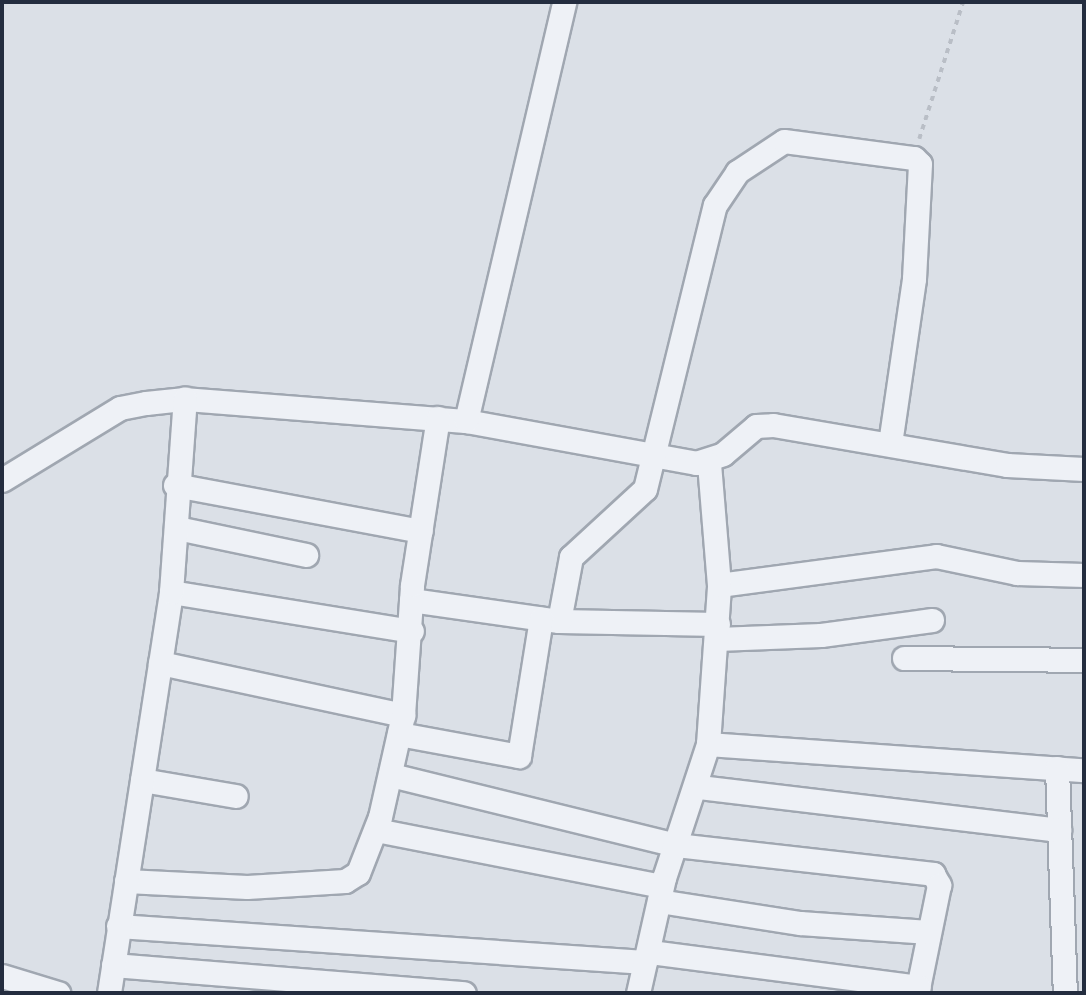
<!DOCTYPE html>
<style>
body{margin:0}
#map{position:relative;width:1086px;height:995px;overflow:hidden;background:#dbe0e7;font-family:Montserrat,sans-serif}
div>[style]{position:absolute}
.path>*{height:3.5px;margin-top:-1.75px;transform-origin:0;background:repeating-linear-gradient(90deg,#b9bec6 0 5px,transparent 0 10px)}
.roads{filter:drop-shadow(2px 0 #a0a7b1) drop-shadow(-2px 0 #a0a7b1) drop-shadow(0 2px #a0a7b1) drop-shadow(0 -2px #a0a7b1)}
.minor>*{height:23px;margin:-11.5px;padding:0 11.5px;transform-origin:11.5px;border-radius:11.5px;background:#eef1f6}
span{translate:-50% -50%;white-space:nowrap;text-align:center;line-height:1.15;-webkit-text-stroke:5px #ebeff5;paint-order:stroke}
.frame{position:absolute;inset:0;border:4px solid #242d3f;pointer-events:none}
</style>
<div id="map">
<div class="path">
<div style="left:919px;top:139px;width:144px;rotate:-72.2deg"></div>
</div>
<div class="roads">
<div class="minor">
<div style="left:466px;top:421px;width:234px;rotate:10.3deg"></div>
<div style="left:696px;top:463px;width:28px;rotate:-18deg"></div>
<div style="left:723px;top:454px;width:43px;rotate:-40.3deg"></div>
<div style="left:756px;top:426px;width:17px;rotate:-3deg"></div>
<div style="left:773px;top:425px;width:237px;rotate:9.7deg"></div>
<div style="left:1007px;top:465px;width:77px;rotate:3deg"></div>
<div style="left:2px;top:480px;width:138px;rotate:-31.4deg"></div>
<div style="left:120px;top:408px;width:26px;rotate:-11deg"></div>
<div style="left:146px;top:403px;width:39px;rotate:-6deg"></div>
<div style="left:185px;top:399px;width:282px;rotate:4.5deg"></div>
<div style="left:466px;top:421px;width:430px;rotate:-76.8deg"></div>
<div style="left:175px;top:485px;width:250px;rotate:10.6deg"></div>
<div style="left:177px;top:528px;width:132px;rotate:11.8deg"></div>
<div style="left:719px;top:585px;width:219px;rotate:-7.6deg"></div>
<div style="left:936px;top:556px;width:83px;rotate:11.9deg"></div>
<div style="left:1017px;top:573px;width:67px;rotate:1.7deg"></div>
<div style="left:171px;top:592px;width:244px;rotate:9.2deg"></div>
<div style="left:411px;top:600px;width:149px;rotate:8.1deg"></div>
<div style="left:559px;top:621px;width:159px;rotate:1.1deg"></div>
<div style="left:559px;top:621px;width:65px;rotate:-79.4deg"></div>
<div style="left:571px;top:557px;width:100px;rotate:-42.6deg"></div>
<div style="left:645px;top:489px;width:292px;rotate:-76.2deg"></div>
<div style="left:715px;top:205px;width:40px;rotate:-56deg"></div>
<div style="left:737px;top:172px;width:56px;rotate:-33.4deg"></div>
<div style="left:784px;top:141px;width:131px;rotate:7.5deg"></div>
<div style="left:914px;top:158px;width:8px;rotate:45deg"></div>
<div style="left:920px;top:164px;width:115px;rotate:93deg"></div>
<div style="left:914px;top:279px;width:167px;rotate:98.3deg"></div>
<div style="left:717px;top:639px;width:104px;rotate:-2.2deg"></div>
<div style="left:821px;top:635px;width:112px;rotate:-7.7deg"></div>
<div style="left:904px;top:658px;width:180px;rotate:0.6deg"></div>
<div style="left:160px;top:663px;width:249px;rotate:12.1deg"></div>
<div style="left:399px;top:734px;width:122px;rotate:10.4deg"></div>
<div style="left:519px;top:756px;width:139px;rotate:-80.9deg"></div>
<div style="left:708px;top:744px;width:377px;rotate:4deg"></div>
<div style="left:1057px;top:768px;width:225px;rotate:88deg"></div>
<div style="left:391px;top:775px;width:293px;rotate:13.8deg"></div>
<div style="left:676px;top:845px;width:259px;rotate:6.4deg"></div>
<div style="left:933px;top:874px;width:13px;rotate:61deg"></div>
<div style="left:939px;top:885px;width:110px;rotate:101.5deg"></div>
<div style="left:142px;top:780px;width:95px;rotate:9.7deg"></div>
<div style="left:699px;top:787px;width:363px;rotate:6.8deg"></div>
<div style="left:376px;top:830px;width:291px;rotate:11.1deg"></div>
<div style="left:126px;top:881px;width:121px;rotate:2.8deg"></div>
<div style="left:247px;top:887px;width:98px;rotate:-3.5deg"></div>
<div style="left:345px;top:881px;width:15px;rotate:-32deg"></div>
<div style="left:358px;top:873px;width:60px;rotate:-68.6deg"></div>
<div style="left:380px;top:817px;width:105px;rotate:-77.3deg"></div>
<div style="left:403px;top:715px;width:130px;rotate:-86deg"></div>
<div style="left:412px;top:585px;width:169px;rotate:-81.2deg"></div>
<div style="left:659px;top:901px;width:143px;rotate:8.9deg"></div>
<div style="left:800px;top:923px;width:129px;rotate:4deg"></div>
<div style="left:118px;top:926px;width:528px;rotate:3.91deg"></div>
<div style="left:650px;top:952px;width:271px;rotate:7.4deg"></div>
<div style="left:113px;top:965px;width:352px;rotate:4.6deg"></div>
<div style="left:2px;top:976px;width:59px;rotate:16.9deg"></div>
<div style="left:109px;top:993px;width:406px;rotate:-81.2deg"></div>
<div style="left:171px;top:592px;width:194px;rotate:-85.9deg"></div>
<div style="left:638px;top:993px;width:118px;rotate:-77.3deg"></div>
<div style="left:664px;top:878px;width:141px;rotate:-71.8deg"></div>
<div style="left:708px;top:744px;width:159px;rotate:-86deg"></div>
<div style="left:719px;top:585px;width:122px;rotate:-94.7deg"></div>
</div>
</div>
<div class="frame"></div>
</div>
